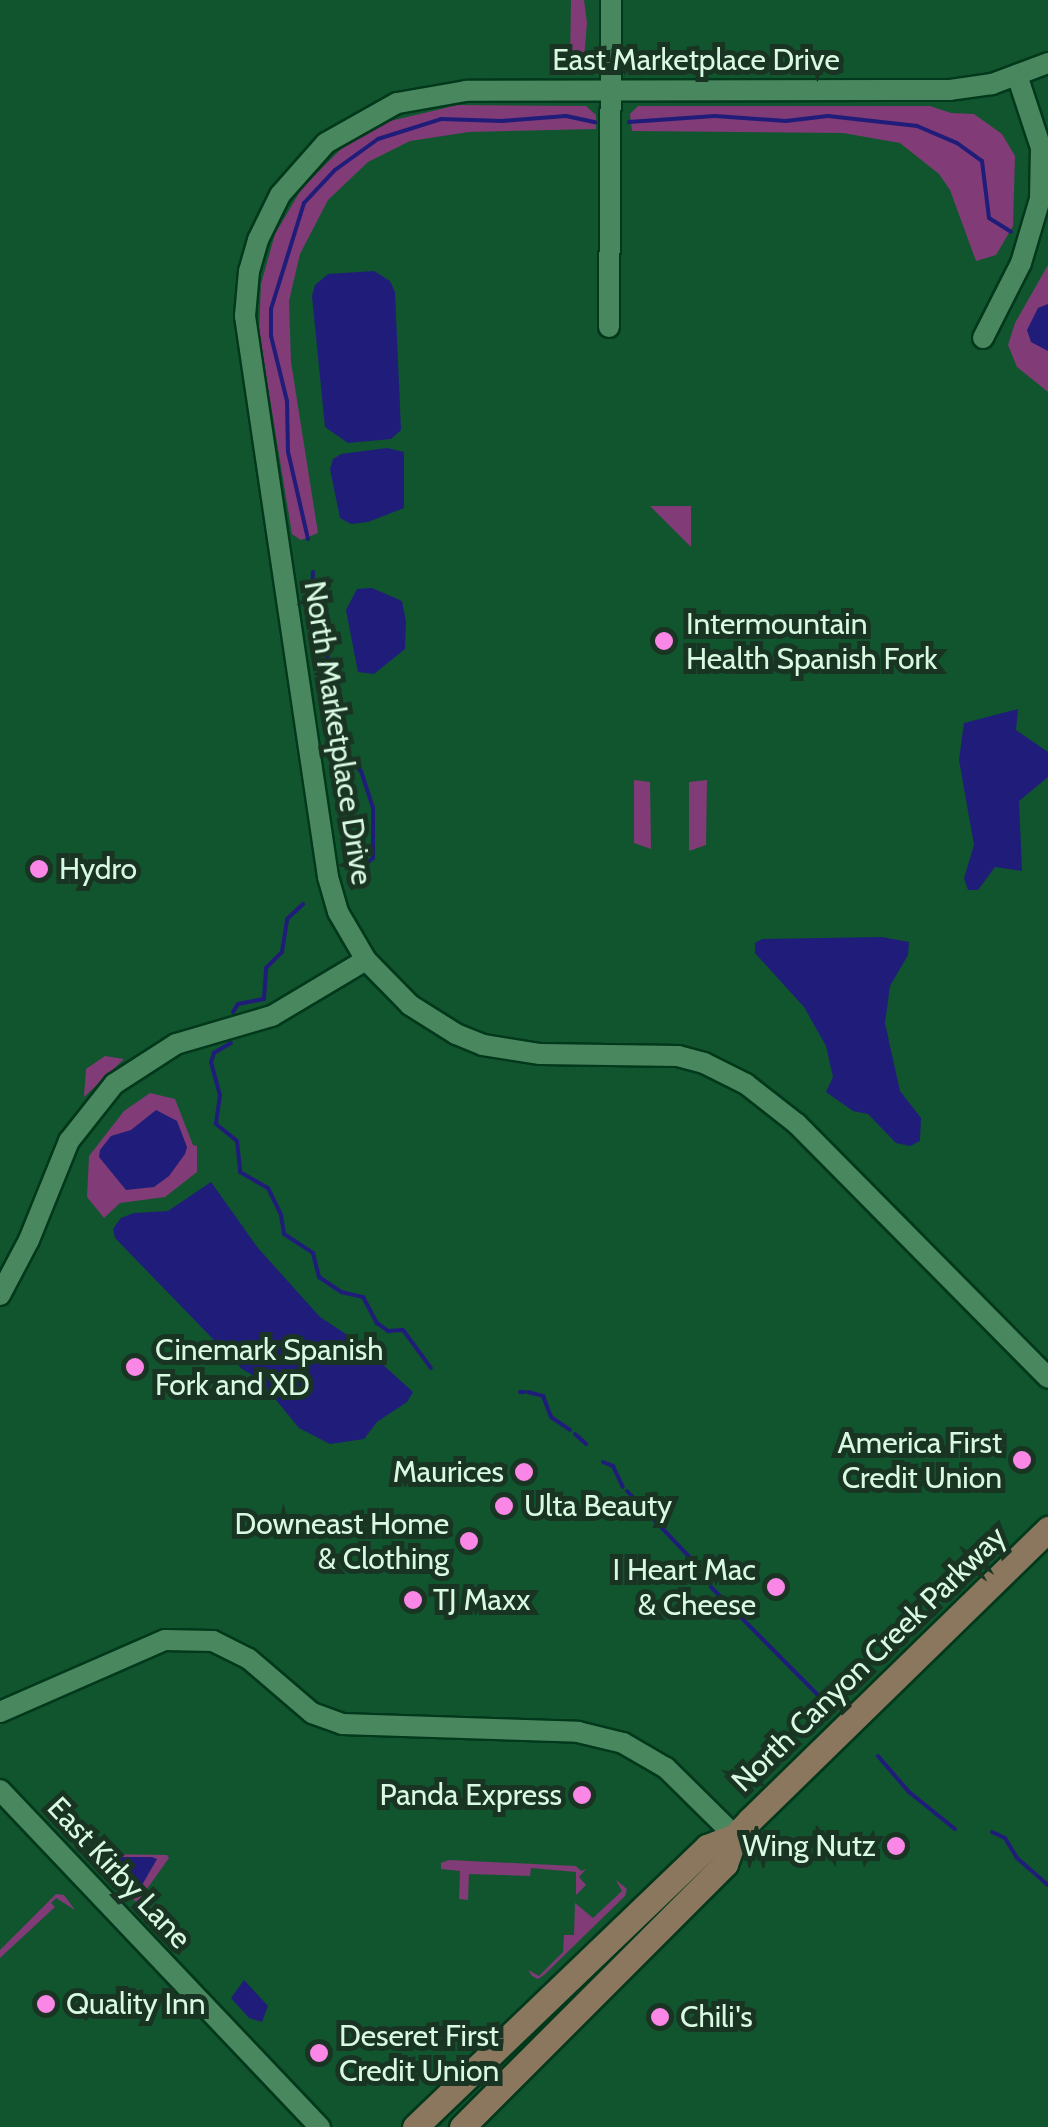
<!DOCTYPE html>
<style>
body{margin:0}
#map{position:relative;width:1048px;height:2127px;overflow:hidden;background:#11552f;font-family:Cabin,sans-serif}
div>[style]{position:absolute}
.green>*{inset:0;background:#813b76}
.water>*{inset:0;background:#1f1d79}
.stream>*{height:4px;margin:-2px;padding:0 2px;transform-origin:2px;border-radius:2px;background:#1f1d79}
.roads{filter:drop-shadow(2px 0 #02381b) drop-shadow(-2px 0 #02381b) drop-shadow(0 2px #02381b) drop-shadow(0 -2px #02381b)}
.minor>*{height:20px;margin:-10px;padding:0 10px;transform-origin:10px;border-radius:10px;background:#49885f}
.major>*{height:25px;margin:-12.5px;padding:0 12.5px;transform-origin:12.5px;border-radius:12.5px;background:#8a775d}
.dots>*{width:28px;height:28px;translate:-50% -50%;box-sizing:border-box;border:5px solid #1a3423;border-radius:50%}
span{translate:-50% -50%;white-space:nowrap;text-align:center;line-height:1.15;-webkit-text-stroke:10px #1a3423;paint-order:stroke}
.street-label{font-size:30px;color:#d9fae2}
.poi-label{font-size:30px;color:#d9fae2}
.left{translate:0 -50%;text-align:left}
.right{translate:-100% -50%;text-align:right}
</style>
<div id="map">
<div class="green">
<div style="clip-path:polygon(571px 0,584px 0,587px 23px,584px 59px,570px 66px)"></div>
<div style="clip-path:polygon(458px 105px,586px 106px,596px 115px,596px 129px,469px 132px,410px 141px,368px 162px,328px 200px,300px 254px,289px 301px,291px 362px,318px 533px,301px 540px,292px 534px,259px 332px,261px 284px,275px 234px,302px 188px,342px 148px,390px 121px)"></div>
<div style="clip-path:polygon(638px 106px,930px 106px,951px 113px,974px 114px,1002px 134px,1015px 156px,1013px 226px,996px 255px,976px 261px,950px 190px,939px 174px,900px 143px,843px 133px,632px 131px,630px 114px)"></div>
<div style="clip-path:polygon(1048px 265px,1048px 392px,1017px 367px,1008px 345px,1015px 323px)"></div>
<div style="clip-path:polygon(650px 506px,691px 506px,691px 547px)"></div>
<div style="clip-path:polygon(634px 780px,650px 782px,651px 849px,634px 843px)"></div>
<div style="clip-path:polygon(707px 780px,706px 845px,689px 851px,689px 782px)"></div>
<div style="clip-path:polygon(105px 1056px,124px 1059px,84px 1097px,86px 1069px)"></div>
<div style="clip-path:polygon(150px 1093px,175px 1099px,193px 1145px,197px 1146px,197px 1172px,165px 1197px,120px 1203px,104px 1218px,87px 1197px,89px 1156px,124px 1111px)"></div>
<div style="clip-path:polygon(103px 1854px,167px 1855px,169px 1858px,137px 1903px,104px 1869px)"></div>
<div style="clip-path:polygon(449px 1860px,576px 1866px,581px 1871px,586px 1869px,579px 1877px,586px 1885px,576px 1895px,576px 1872px,542px 1869px,531px 1868px,530px 1876px,469px 1874px,468px 1900px,459px 1899px,460px 1871px,441px 1869px,441px 1863px)"></div>
<div style="clip-path:polygon(616px 1880px,627px 1889px,625px 1896px,544px 1975px,538px 1979px,532px 1976px,528px 1970px,539px 1976px,563px 1952px,564px 1935px,574px 1935px,575px 1903px,593px 1918px,622px 1891px)"></div>
<div style="clip-path:polygon(56px 1894px,64px 1895px,75px 1910px,56px 1898px,51px 1903px,55px 1907px,0 1958px,0 1950px)"></div>
</div>
<div class="water">
<div style="clip-path:polygon(374px 271px,390px 281px,395px 292px,401px 430px,391px 439px,348px 443px,325px 427px,312px 296px,315px 285px,328px 274px)"></div>
<div style="clip-path:polygon(1048px 304px,1048px 351px,1031px 342px,1027px 330px,1038px 308px)"></div>
<div style="clip-path:polygon(387px 448px,404px 452px,404px 508px,368px 522px,351px 524px,340px 518px,330px 469px,333px 459px,341px 454px)"></div>
<div style="clip-path:polygon(372px 588px,402px 601px,406px 622px,405px 649px,374px 674px,358px 672px,346px 610px,357px 589px)"></div>
<div style="clip-path:polygon(1018px 709px,1016px 730px,1048px 752px,1048px 777px,1019px 801px,1022px 871px,995px 867px,978px 890px,968px 890px,964px 878px,974px 845px,959px 760px,964px 723px)"></div>
<div style="clip-path:polygon(882px 937px,909px 942px,908px 955px,890px 986px,885px 1023px,900px 1091px,921px 1118px,920px 1141px,910px 1146px,896px 1143px,868px 1114px,853px 1111px,826px 1092px,833px 1077px,826px 1046px,804px 1007px,755px 953px,755px 943px,762px 939px)"></div>
<div style="clip-path:polygon(156px 1110px,177px 1121px,187px 1147px,185px 1154px,169px 1176px,154px 1187px,126px 1190px,99px 1157px,100px 1150px,111px 1136px,131px 1130px)"></div>
<div style="clip-path:polygon(211px 1182px,258px 1248px,320px 1317px,358px 1342px,413px 1392px,407px 1402px,377px 1422px,364px 1439px,330px 1444px,299px 1428px,258px 1378px,242px 1369px,115px 1238px,113px 1229px,121px 1218px,134px 1213px,168px 1211px)"></div>
<div style="clip-path:polygon(107px 1857px,152px 1857px,157px 1859px,142px 1885px,133px 1887px,106px 1868px)"></div>
<div style="clip-path:polygon(244px 1980px,268px 2006px,262px 2022px,249px 2018px,231px 1998px)"></div>
</div>
<div class="stream">
<div style="left:629px;top:122px;width:86px;rotate:-4deg"></div>
<div style="left:715px;top:116px;width:71px;rotate:4deg"></div>
<div style="left:786px;top:121px;width:42px;rotate:-6.8deg"></div>
<div style="left:828px;top:116px;width:90px;rotate:6.4deg"></div>
<div style="left:917px;top:126px;width:43px;rotate:23deg"></div>
<div style="left:957px;top:143px;width:31px;rotate:36deg"></div>
<div style="left:982px;top:161px;width:57px;rotate:83deg"></div>
<div style="left:989px;top:218px;width:26px;rotate:32deg"></div>
<div style="left:308px;top:539px;width:89px;rotate:-102.9deg"></div>
<div style="left:288px;top:452px;width:51px;rotate:-91.1deg"></div>
<div style="left:287px;top:401px;width:67px;rotate:-103.8deg"></div>
<div style="left:271px;top:336px;width:27px;rotate:-90deg"></div>
<div style="left:271px;top:309px;width:111px;rotate:-72.7deg"></div>
<div style="left:304px;top:203px;width:45px;rotate:-46.8deg"></div>
<div style="left:335px;top:170px;width:53px;rotate:-35.8deg"></div>
<div style="left:378px;top:139px;width:66px;rotate:-17.6deg"></div>
<div style="left:441px;top:119px;width:61px;rotate:1.9deg"></div>
<div style="left:502px;top:121px;width:64px;rotate:-4.5deg"></div>
<div style="left:566px;top:116px;width:30px;rotate:12deg"></div>
<div style="left:313px;top:572px;width:21px;rotate:93deg"></div>
<div style="left:312px;top:593px;width:60px;rotate:75.5deg"></div>
<div style="left:327px;top:651px;width:70px;rotate:85.9deg"></div>
<div style="left:332px;top:721px;width:22px;rotate:74deg"></div>
<div style="left:338px;top:742px;width:37px;rotate:52deg"></div>
<div style="left:361px;top:771px;width:38px;rotate:72deg"></div>
<div style="left:373px;top:807px;width:51px;rotate:90deg"></div>
<div style="left:373px;top:858px;width:26px;rotate:141deg"></div>
<div style="left:233px;top:1012px;width:9px;rotate:-58deg"></div>
<div style="left:238px;top:1004px;width:26px;rotate:-11deg"></div>
<div style="left:264px;top:999px;width:31px;rotate:-86deg"></div>
<div style="left:266px;top:968px;width:23px;rotate:-45deg"></div>
<div style="left:282px;top:952px;width:33px;rotate:-81deg"></div>
<div style="left:287px;top:919px;width:22px;rotate:-43deg"></div>
<div style="left:231px;top:1043px;width:20px;rotate:150deg"></div>
<div style="left:214px;top:1053px;width:9px;rotate:108deg"></div>
<div style="left:211px;top:1062px;width:34px;rotate:75deg"></div>
<div style="left:220px;top:1095px;width:29px;rotate:98deg"></div>
<div style="left:216px;top:1124px;width:27px;rotate:39deg"></div>
<div style="left:237px;top:1141px;width:31px;rotate:84deg"></div>
<div style="left:240px;top:1172px;width:32px;rotate:30deg"></div>
<div style="left:268px;top:1188px;width:30px;rotate:64deg"></div>
<div style="left:281px;top:1215px;width:19px;rotate:81deg"></div>
<div style="left:284px;top:1234px;width:35px;rotate:33deg"></div>
<div style="left:313px;top:1253px;width:25px;rotate:76deg"></div>
<div style="left:319px;top:1277px;width:27px;rotate:34deg"></div>
<div style="left:341px;top:1292px;width:23px;rotate:13deg"></div>
<div style="left:363px;top:1297px;width:30px;rotate:62deg"></div>
<div style="left:377px;top:1323px;width:14px;rotate:36deg"></div>
<div style="left:388px;top:1331px;width:15px;rotate:-4deg"></div>
<div style="left:403px;top:1330px;width:47px;rotate:53.6deg"></div>
<div style="left:520px;top:1392px;width:4px"></div>
<div style="left:528px;top:1392px;width:16px;rotate:15deg"></div>
<div style="left:543px;top:1396px;width:22px;rotate:69deg"></div>
<div style="left:551px;top:1417px;width:23px;rotate:34deg"></div>
<div style="left:575px;top:1434px;width:15px;rotate:42deg"></div>
<div style="left:603px;top:1462px;width:11px;rotate:22deg"></div>
<div style="left:613px;top:1466px;width:23px;rotate:65deg"></div>
<div style="left:627px;top:1491px;width:99px;rotate:46.6deg"></div>
<div style="left:711px;top:1587px;width:153px;rotate:45.3deg"></div>
<div style="left:878px;top:1756px;width:48px;rotate:49.3deg"></div>
<div style="left:909px;top:1792px;width:59px;rotate:38.8deg"></div>
<div style="left:992px;top:1832px;width:14px;rotate:25deg"></div>
<div style="left:1005px;top:1838px;width:23px;rotate:59deg"></div>
<div style="left:1017px;top:1858px;width:41px;rotate:41.1deg"></div>
</div>
<div class="roads">
<div class="minor">
<div style="left:1048px;top:63px;width:60px;rotate:159.4deg"></div>
<div style="left:992px;top:84px;width:42px;rotate:171.9deg"></div>
<div style="left:950px;top:90px;width:484px;rotate:179.9deg"></div>
<div style="left:466px;top:91px;width:70px;rotate:170.1deg"></div>
<div style="left:397px;top:103px;width:81px;rotate:150.6deg"></div>
<div style="left:326px;top:143px;width:69px;rotate:131.5deg"></div>
<div style="left:280px;top:195px;width:50px;rotate:116.1deg"></div>
<div style="left:258px;top:240px;width:32px;rotate:106deg"></div>
<div style="left:249px;top:271px;width:45px;rotate:95.1deg"></div>
<div style="left:245px;top:316px;width:567px;rotate:81.58deg"></div>
<div style="left:328px;top:877px;width:36px;rotate:74deg"></div>
<div style="left:338px;top:912px;width:56px;rotate:59.7deg"></div>
<div style="left:366px;top:960px;width:63px;rotate:45.6deg"></div>
<div style="left:410px;top:1005px;width:54px;rotate:32.2deg"></div>
<div style="left:456px;top:1034px;width:29px;rotate:22deg"></div>
<div style="left:483px;top:1045px;width:58px;rotate:9deg"></div>
<div style="left:540px;top:1054px;width:138px;rotate:0.8deg"></div>
<div style="left:678px;top:1056px;width:27px;rotate:15deg"></div>
<div style="left:704px;top:1063px;width:47px;rotate:26.6deg"></div>
<div style="left:746px;top:1084px;width:65px;rotate:38.1deg"></div>
<div style="left:797px;top:1124px;width:357px;rotate:45.3deg"></div>
<div style="left:609px;top:327px;width:327px;rotate:-89.6deg"></div>
<div style="left:983px;top:338px;width:84px;rotate:-63.1deg"></div>
<div style="left:1021px;top:263px;width:67px;rotate:-73.5deg"></div>
<div style="left:1040px;top:199px;width:51px;rotate:-88.9deg"></div>
<div style="left:1041px;top:148px;width:77px;rotate:-108.2deg"></div>
<div style="left:0;top:1295px;width:62px;rotate:-62.2deg"></div>
<div style="left:29px;top:1240px;width:107px;rotate:-68deg"></div>
<div style="left:69px;top:1141px;width:73px;rotate:-51.7deg"></div>
<div style="left:114px;top:1084px;width:74px;rotate:-32.8deg"></div>
<div style="left:176px;top:1044px;width:100px;rotate:-16.3deg"></div>
<div style="left:272px;top:1016px;width:109px;rotate:-30.8deg"></div>
<div style="left:0;top:1712px;width:180px;rotate:-23.6deg"></div>
<div style="left:165px;top:1640px;width:48px;rotate:1.2deg"></div>
<div style="left:213px;top:1641px;width:40px;rotate:26.6deg"></div>
<div style="left:249px;top:1659px;width:83px;rotate:40.6deg"></div>
<div style="left:312px;top:1713px;width:32px;rotate:20deg"></div>
<div style="left:342px;top:1724px;width:236px;rotate:1.9deg"></div>
<div style="left:578px;top:1732px;width:46px;rotate:13.7deg"></div>
<div style="left:623px;top:1743px;width:50px;rotate:30.2deg"></div>
<div style="left:666px;top:1768px;width:97px;rotate:44.6deg"></div>
<div style="left:0;top:1790px;width:465px;rotate:46.5deg"></div>
</div>
<div class="major">
<div style="left:415px;top:2127px;width:405px;rotate:-43.8deg"></div>
<div style="left:707px;top:1847px;width:30px;rotate:-21deg"></div>
<div style="left:462px;top:2127px;width:372px;rotate:-45deg"></div>
<div style="left:725px;top:1864px;width:30px;rotate:-70deg"></div>
<div style="left:735px;top:1836px;width:22px;rotate:-47deg"></div>
<div style="left:750px;top:1820px;width:417px;rotate:-44.3deg"></div>
</div>
</div>
<div class="dots">
<div style="left:664px;top:641px;background:#fa87e6"></div>
<div style="left:39px;top:869px;background:#fa87e6"></div>
<div style="left:135px;top:1367px;background:#fa87e6"></div>
<div style="left:1022px;top:1460px;background:#fa87e6"></div>
<div style="left:524px;top:1472px;background:#fa87e6"></div>
<div style="left:504px;top:1506px;background:#fa87e6"></div>
<div style="left:469px;top:1541px;background:#fa87e6"></div>
<div style="left:776px;top:1587px;background:#fa87e6"></div>
<div style="left:413px;top:1600px;background:#fa87e6"></div>
<div style="left:582px;top:1795px;background:#fa87e6"></div>
<div style="left:896px;top:1846px;background:#fa87e6"></div>
<div style="left:46px;top:2004px;background:#fa87e6"></div>
<div style="left:660px;top:2017px;background:#fa87e6"></div>
<div style="left:319px;top:2053px;background:#fa87e6"></div>
</div>
<div class="street-label">
<span style="left:696px;top:60px">East Marketplace Drive</span>
<span style="left:338px;top:733px;rotate:81deg">North Marketplace Drive</span>
<span style="left:869px;top:1659px;rotate:-44deg">North Canyon Creek Parkway</span>
<span style="left:119px;top:1873px;rotate:47deg">East Kirby Lane</span>
</div>
<div class="poi-label">
<span class="left" style="left:686px;top:641px">Intermountain<br>Health Spanish Fork</span>
<span class="left" style="left:59px;top:869px">Hydro</span>
<span class="left" style="left:155px;top:1367px">Cinemark Spanish<br>Fork and XD</span>
<span class="right" style="left:1002px;top:1460px">America First<br>Credit Union</span>
<span class="right" style="left:504px;top:1472px">Maurices</span>
<span class="left" style="left:524px;top:1506px">Ulta Beauty</span>
<span class="right" style="left:449px;top:1541px">Downeast Home<br>&amp; Clothing</span>
<span class="right" style="left:756px;top:1587px">I Heart Mac<br>&amp; Cheese</span>
<span class="left" style="left:433px;top:1600px">TJ Maxx</span>
<span class="right" style="left:562px;top:1795px">Panda Express</span>
<span class="right" style="left:876px;top:1846px">Wing Nutz</span>
<span class="left" style="left:66px;top:2004px">Quality Inn</span>
<span class="left" style="left:680px;top:2017px">Chili's</span>
<span class="left" style="left:339px;top:2053px">Deseret First<br>Credit Union</span>
</div>
</div>
